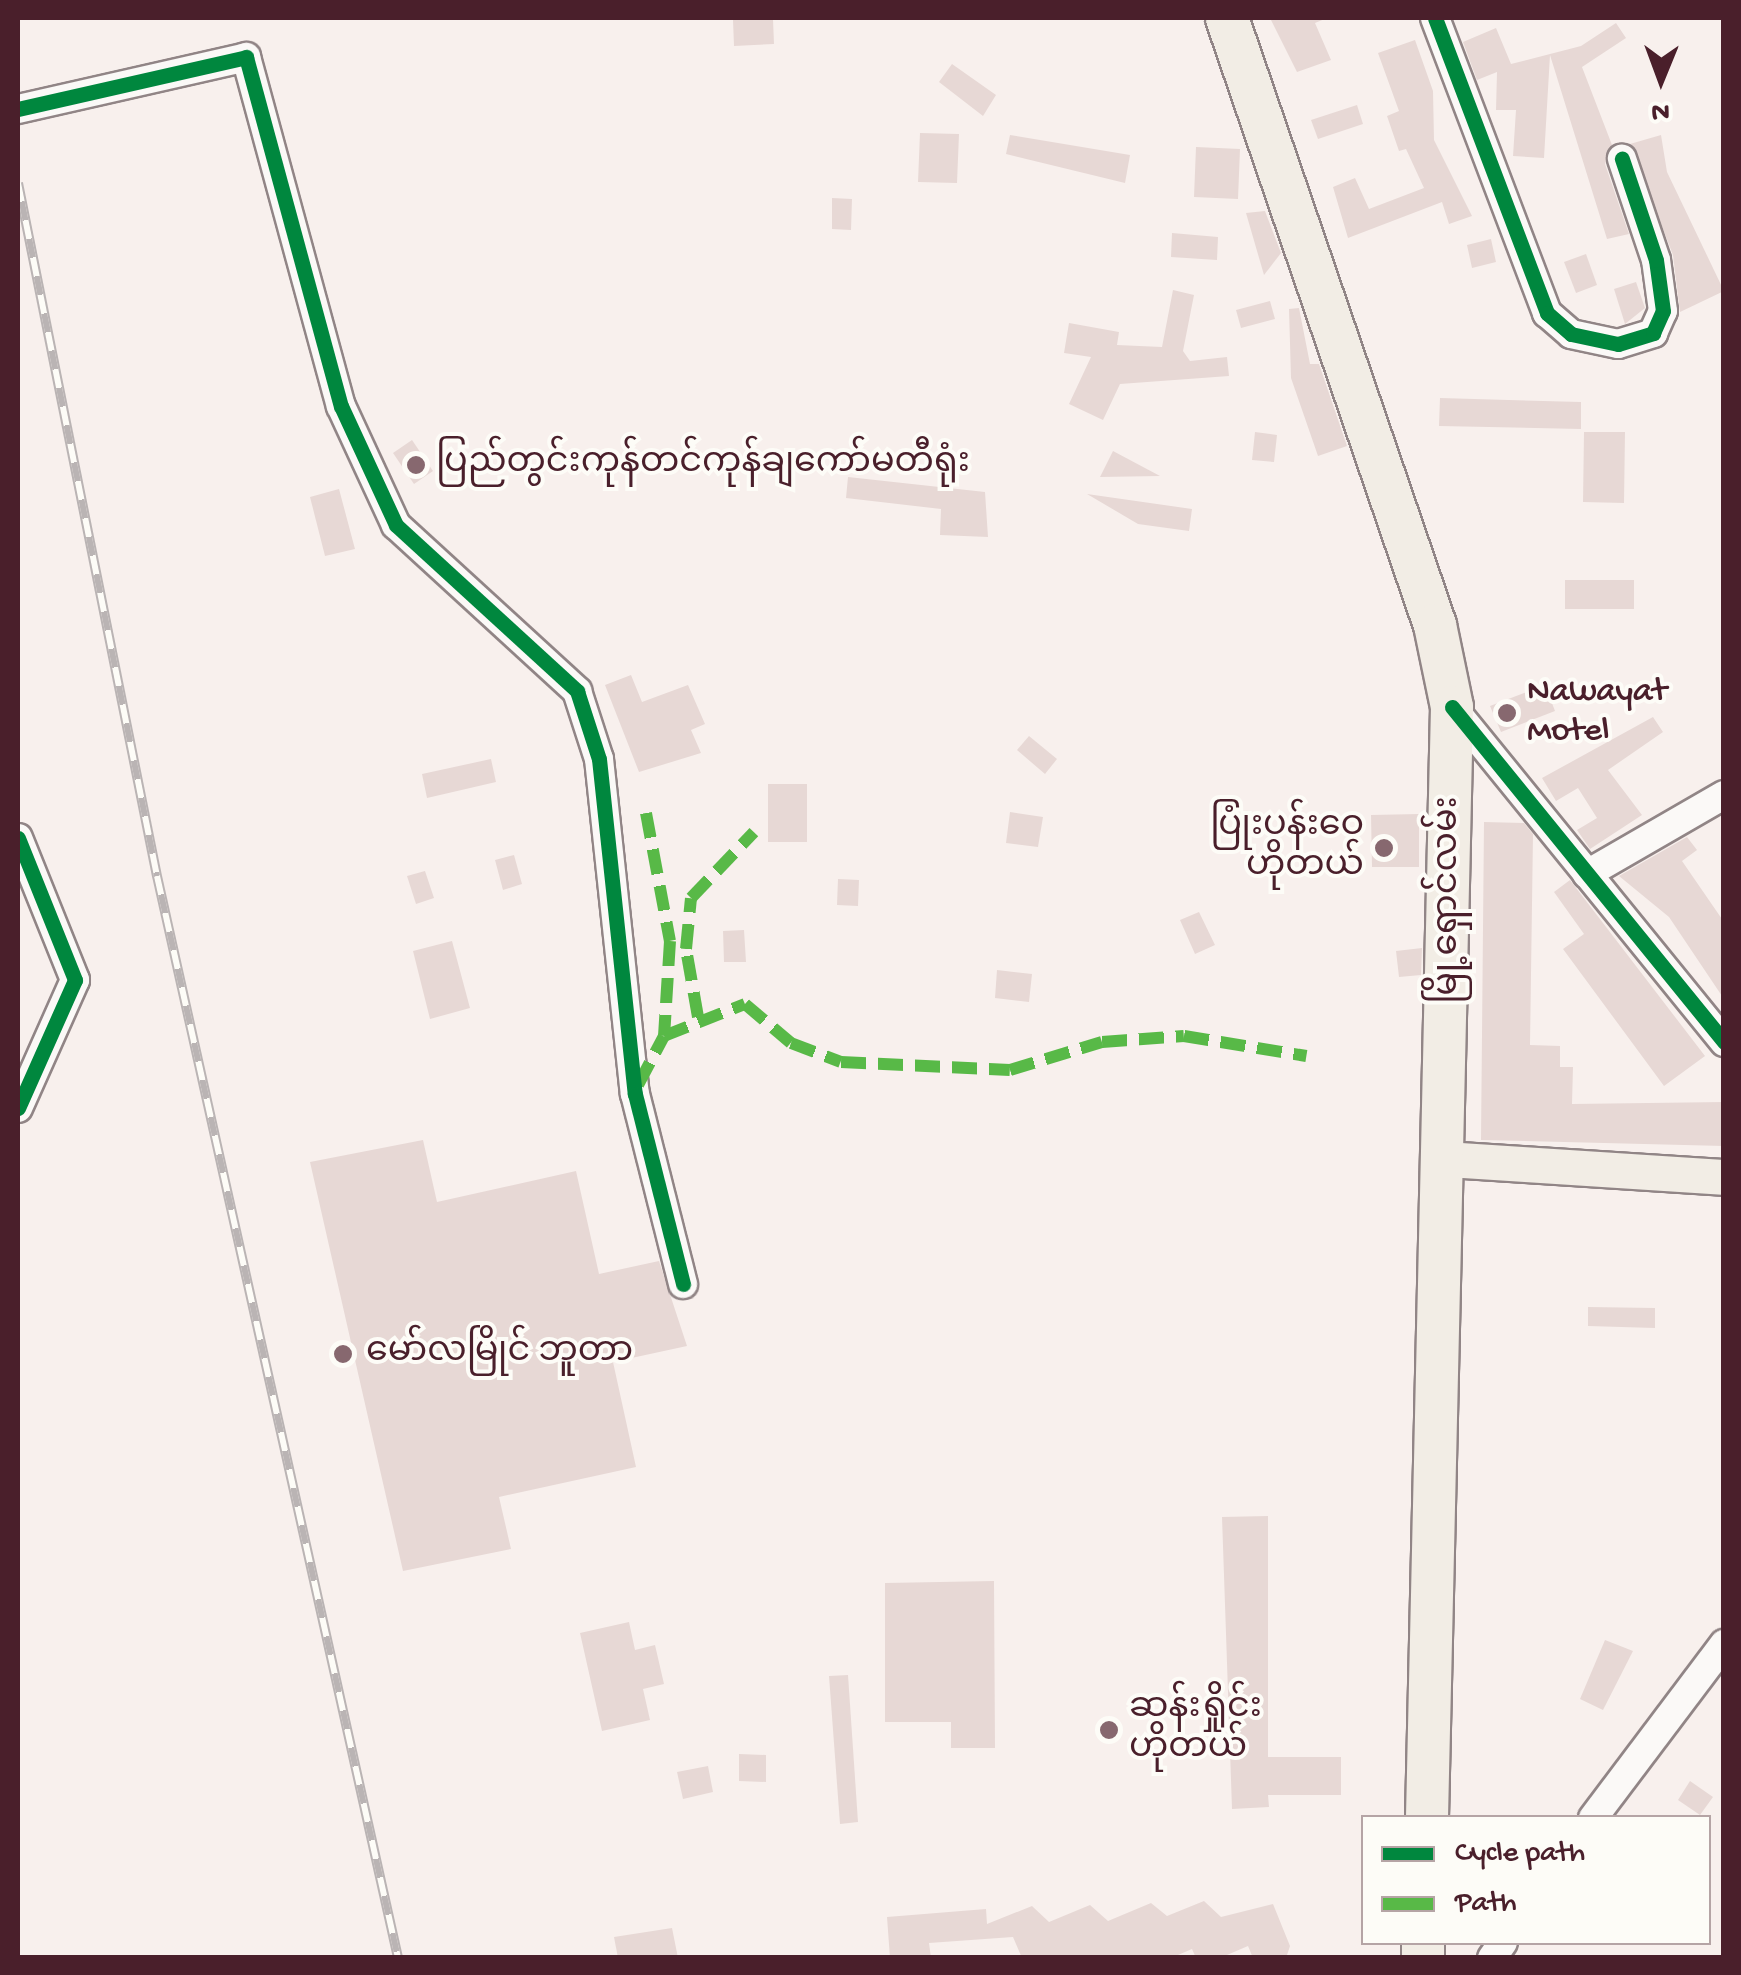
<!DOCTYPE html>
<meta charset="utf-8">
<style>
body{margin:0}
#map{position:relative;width:1741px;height:1975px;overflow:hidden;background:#f8f0ed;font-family:"Gochi Hand","Noto Sans Myanmar",sans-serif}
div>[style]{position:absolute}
.building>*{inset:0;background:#e7d8d5}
.roads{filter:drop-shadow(2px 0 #918586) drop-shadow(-2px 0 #918586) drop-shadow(0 2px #918586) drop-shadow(0 -2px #918586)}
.minor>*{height:28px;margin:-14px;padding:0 14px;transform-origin:14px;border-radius:14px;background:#fbf9f7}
.major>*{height:35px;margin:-17.5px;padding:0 17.5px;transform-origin:17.5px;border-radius:17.5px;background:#f2ede5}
.highway>*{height:42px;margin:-21px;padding:0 21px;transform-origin:21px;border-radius:21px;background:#f2ede5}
.rail>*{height:10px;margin-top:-5px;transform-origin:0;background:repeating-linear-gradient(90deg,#fdfcf7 0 19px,#bab4b4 0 38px);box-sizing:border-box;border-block:2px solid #bab4b4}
.quiet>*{height:12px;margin-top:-6px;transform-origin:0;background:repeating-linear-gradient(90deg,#58b947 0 25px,transparent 0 37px)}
.cycleway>*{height:15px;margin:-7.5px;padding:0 7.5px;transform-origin:7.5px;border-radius:7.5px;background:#00873e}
.dots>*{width:28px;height:28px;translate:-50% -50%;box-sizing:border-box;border:5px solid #fdfcf7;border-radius:50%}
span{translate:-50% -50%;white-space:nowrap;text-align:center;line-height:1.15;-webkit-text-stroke:8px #fdfcf7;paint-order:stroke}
.poi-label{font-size:35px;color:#4a1f2b}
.left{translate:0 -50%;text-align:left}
.right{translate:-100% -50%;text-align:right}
.street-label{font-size:35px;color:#4a1f2b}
.frame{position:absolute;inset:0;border:20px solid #4a1f2b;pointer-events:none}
.legend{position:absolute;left:1361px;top:1815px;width:350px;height:130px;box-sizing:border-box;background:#fdfcf7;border:2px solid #b5a4a5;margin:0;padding:12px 18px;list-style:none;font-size:30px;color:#4a1f2b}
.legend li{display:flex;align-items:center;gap:20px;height:50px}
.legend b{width:50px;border:2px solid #b5a4a5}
.north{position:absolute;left:1611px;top:30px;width:100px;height:100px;-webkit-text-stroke:8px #fdfcf7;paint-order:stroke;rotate:181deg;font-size:28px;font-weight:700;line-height:40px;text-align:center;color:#4a1f2b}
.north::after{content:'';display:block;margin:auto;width:35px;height:45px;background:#4a1f2b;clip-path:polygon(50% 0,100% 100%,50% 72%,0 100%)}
</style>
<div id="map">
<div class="building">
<div style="clip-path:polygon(1270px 18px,1327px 18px,1315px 23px,1331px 60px,1297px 72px)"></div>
<div style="clip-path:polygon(773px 19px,774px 44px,734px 46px,733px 20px)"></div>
<div style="clip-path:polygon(1616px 23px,1626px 38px,1582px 67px,1612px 145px,1605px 164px,1629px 234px,1607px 239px,1550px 55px,1544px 158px,1513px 156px,1516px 110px,1496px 110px,1497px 72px,1477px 80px,1463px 42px,1496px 28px,1511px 64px,1581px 46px)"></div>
<div style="clip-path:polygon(1415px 40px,1433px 91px,1434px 140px,1472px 216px,1449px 224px,1442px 202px,1348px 238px,1333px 187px,1355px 178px,1369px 209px,1424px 188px,1406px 149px,1399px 151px,1387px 116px,1399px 111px,1378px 53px)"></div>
<div style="clip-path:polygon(952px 64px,996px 95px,983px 116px,939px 82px)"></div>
<div style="clip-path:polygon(1357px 105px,1363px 124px,1318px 139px,1311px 120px)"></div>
<div style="clip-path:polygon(920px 133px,959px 134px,957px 183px,918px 182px)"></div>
<div style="clip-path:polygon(1010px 135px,1130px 155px,1125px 183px,1006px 154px)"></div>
<div style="clip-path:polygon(1661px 135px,1667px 172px,1724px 291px,1680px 312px,1673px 255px,1630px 144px)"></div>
<div style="clip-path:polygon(1196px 147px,1240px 149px,1238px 199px,1194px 197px)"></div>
<div style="clip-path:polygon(832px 198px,852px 199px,851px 230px,832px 229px)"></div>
<div style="clip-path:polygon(1265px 211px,1281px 253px,1264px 275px,1246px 213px)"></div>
<div style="clip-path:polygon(1172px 233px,1218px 237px,1217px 260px,1171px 257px)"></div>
<div style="clip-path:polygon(1491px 239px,1496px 262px,1472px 268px,1467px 245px)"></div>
<div style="clip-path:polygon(1586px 254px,1597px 285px,1576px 293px,1564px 262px)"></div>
<div style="clip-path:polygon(1636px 282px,1645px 308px,1625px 324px,1614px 289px)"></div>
<div style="clip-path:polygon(1173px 290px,1194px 295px,1183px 351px,1190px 361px,1227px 357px,1229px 376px,1120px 384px,1103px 420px,1069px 404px,1091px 357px,1064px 353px,1069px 323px,1119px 332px,1117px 345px,1162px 347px)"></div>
<div style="clip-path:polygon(1270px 301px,1275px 319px,1241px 328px,1236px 310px)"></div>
<div style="clip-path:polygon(1299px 308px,1310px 364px,1319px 364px,1347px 446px,1318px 456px,1291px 378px,1289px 309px)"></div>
<div style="clip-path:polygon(1440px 398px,1581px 402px,1581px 429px,1439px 426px)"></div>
<div style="clip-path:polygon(1255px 432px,1277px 435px,1274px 462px,1252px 460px)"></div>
<div style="clip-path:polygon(1584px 432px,1625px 432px,1624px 503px,1583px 502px)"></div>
<div style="clip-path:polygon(412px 440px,433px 471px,414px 484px,393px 453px)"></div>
<div style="clip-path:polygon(1113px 451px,1160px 476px,1100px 477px)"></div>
<div style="clip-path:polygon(848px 477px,985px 492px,988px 537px,940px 535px,941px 509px,846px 498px)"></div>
<div style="clip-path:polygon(339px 489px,355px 549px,325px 556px,310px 497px)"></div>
<div style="clip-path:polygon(1087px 494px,1192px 509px,1189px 531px,1138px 524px)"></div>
<div style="clip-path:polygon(1565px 580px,1634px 580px,1634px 609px,1565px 609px)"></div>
<div style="clip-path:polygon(631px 675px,642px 702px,688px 685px,705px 724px,691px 730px,701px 753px,639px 772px,605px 685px)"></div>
<div style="clip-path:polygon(1545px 685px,1555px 711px,1501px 732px,1490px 706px)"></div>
<div style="clip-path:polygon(1653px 717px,1663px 732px,1608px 770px,1642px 815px,1590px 849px,1577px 830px,1597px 818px,1578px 788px,1556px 801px,1542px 778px)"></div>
<div style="clip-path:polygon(1029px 736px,1057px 759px,1045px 774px,1017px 750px)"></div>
<div style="clip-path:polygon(491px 759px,496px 782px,427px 798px,422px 774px)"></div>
<div style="clip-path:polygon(768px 784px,807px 784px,807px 842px,768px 842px)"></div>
<div style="clip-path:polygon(1010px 812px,1043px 817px,1038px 847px,1006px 843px)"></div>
<div style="clip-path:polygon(1419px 814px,1419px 867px,1372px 867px,1371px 815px)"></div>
<div style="clip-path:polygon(1484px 822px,1524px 823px,1533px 834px,1530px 1045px,1560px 1046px,1560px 1067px,1573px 1067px,1572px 1104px,1724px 1102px,1724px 1146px,1481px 1140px)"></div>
<div style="clip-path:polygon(1687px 837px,1697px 850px,1682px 861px,1724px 922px,1724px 999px,1669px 917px,1619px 876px)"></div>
<div style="clip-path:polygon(514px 855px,522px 884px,503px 890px,495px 860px)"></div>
<div style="clip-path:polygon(425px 871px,434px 898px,416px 904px,407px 876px)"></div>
<div style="clip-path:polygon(838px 879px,859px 880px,858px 906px,837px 905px)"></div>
<div style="clip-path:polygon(1570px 880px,1705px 1056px,1664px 1086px,1563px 949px,1584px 934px,1554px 892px)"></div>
<div style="clip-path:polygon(1199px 912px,1215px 945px,1195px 954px,1180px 920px)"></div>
<div style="clip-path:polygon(744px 930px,746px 962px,724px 962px,723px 931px)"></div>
<div style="clip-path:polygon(452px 941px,470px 1008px,430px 1019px,413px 951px)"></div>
<div style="clip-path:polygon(1422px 948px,1421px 975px,1399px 977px,1396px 951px)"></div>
<div style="clip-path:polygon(997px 970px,1032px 974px,1029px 1002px,995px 998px)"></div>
<div style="clip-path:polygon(423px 1140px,437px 1202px,576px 1171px,599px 1274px,659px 1261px,687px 1346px,613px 1362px,636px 1467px,499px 1497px,511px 1549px,403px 1571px,310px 1162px)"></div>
<div style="clip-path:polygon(1588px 1307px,1655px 1308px,1655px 1328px,1588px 1326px)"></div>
<div style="clip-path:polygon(1268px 1516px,1268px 1757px,1341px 1757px,1341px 1795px,1268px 1795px,1269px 1807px,1232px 1809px,1222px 1517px)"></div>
<div style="clip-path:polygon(994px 1581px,995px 1748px,951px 1748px,951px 1722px,885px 1722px,885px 1583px)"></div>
<div style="clip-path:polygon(629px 1622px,635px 1650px,655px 1645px,664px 1684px,643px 1689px,650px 1720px,602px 1731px,580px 1633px)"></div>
<div style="clip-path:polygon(1605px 1640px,1633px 1651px,1603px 1710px,1580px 1699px)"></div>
<div style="clip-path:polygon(848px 1675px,858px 1822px,840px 1824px,829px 1676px)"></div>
<div style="clip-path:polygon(739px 1754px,766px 1755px,766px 1782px,739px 1781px)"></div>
<div style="clip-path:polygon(708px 1766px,713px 1792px,683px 1799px,677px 1772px)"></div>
<div style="clip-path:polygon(1690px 1781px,1713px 1797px,1700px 1815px,1678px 1800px)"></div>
<div style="clip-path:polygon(1204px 1901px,1221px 1917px,1273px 1904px,1290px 1946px,1286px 1958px,1253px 1958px,1248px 1946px,1220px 1958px,1196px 1958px,1192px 1949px,1171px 1958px,1022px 1958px,1013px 1937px,929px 1943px,931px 1958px,890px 1958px,887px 1917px,986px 1909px,987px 1924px,1032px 1906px,1049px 1922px,1090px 1905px,1108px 1921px,1151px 1903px,1167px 1916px)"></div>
<div style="clip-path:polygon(672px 1928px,678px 1958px,618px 1958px,614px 1937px)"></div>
</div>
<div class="roads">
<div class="minor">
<div style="left:1435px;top:18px;width:316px;rotate:69.2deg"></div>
<div style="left:1547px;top:313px;width:32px;rotate:41deg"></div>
<div style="left:1571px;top:334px;width:48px;rotate:12deg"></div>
<div style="left:1618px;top:344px;width:37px;rotate:-17deg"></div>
<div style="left:1653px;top:333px;width:24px;rotate:-66deg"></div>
<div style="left:1663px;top:311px;width:51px;rotate:-97.8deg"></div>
<div style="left:1656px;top:260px;width:107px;rotate:-108.6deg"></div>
<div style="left:18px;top:109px;width:234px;rotate:-12.8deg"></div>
<div style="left:246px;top:57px;width:362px;rotate:74.8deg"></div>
<div style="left:341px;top:406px;width:131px;rotate:65.2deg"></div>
<div style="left:396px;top:525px;width:246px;rotate:42.5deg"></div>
<div style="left:577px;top:691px;width:71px;rotate:72.1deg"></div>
<div style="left:599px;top:759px;width:337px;rotate:83.9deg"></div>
<div style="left:635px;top:1094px;width:196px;rotate:75.8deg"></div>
<div style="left:1452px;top:707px;width:432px;rotate:50.9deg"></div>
<div style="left:18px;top:838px;width:153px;rotate:68.1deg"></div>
<div style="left:75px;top:980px;width:140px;rotate:114deg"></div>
<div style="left:1587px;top:874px;width:158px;rotate:-30deg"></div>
<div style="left:1593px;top:1818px;width:218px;rotate:-53deg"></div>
<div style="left:1492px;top:1958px;width:19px;rotate:-55deg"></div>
</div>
<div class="major">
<div style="left:1446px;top:1159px;width:279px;rotate:3.7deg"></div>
</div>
<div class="highway">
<div style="left:1227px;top:18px;width:642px;rotate:71.09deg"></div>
<div style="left:1435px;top:625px;width:84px;rotate:78.3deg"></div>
<div style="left:1452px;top:707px;width:1111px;rotate:91.29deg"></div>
<div style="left:1423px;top:1958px;width:16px;rotate:-90deg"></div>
</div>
</div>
<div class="rail">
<div style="left:18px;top:183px;width:707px;rotate:78.66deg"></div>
<div style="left:157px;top:876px;width:1109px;rotate:77.44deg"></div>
</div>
<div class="quiet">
<div style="left:646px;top:813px;width:130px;rotate:79.4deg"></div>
<div style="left:670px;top:941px;width:95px;rotate:93.6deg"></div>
<div style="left:698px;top:1017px;width:69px;rotate:-100deg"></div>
<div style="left:686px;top:949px;width:51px;rotate:-84.4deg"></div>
<div style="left:691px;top:898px;width:91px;rotate:-46.3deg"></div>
<div style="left:638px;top:1085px;width:55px;rotate:-62deg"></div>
<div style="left:664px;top:1036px;width:87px;rotate:-21.6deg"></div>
<div style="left:745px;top:1004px;width:60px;rotate:40.3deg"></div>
<div style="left:791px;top:1043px;width:53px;rotate:20.8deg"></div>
<div style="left:841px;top:1062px;width:169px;rotate:2.7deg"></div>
<div style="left:1010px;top:1070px;width:96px;rotate:-16.9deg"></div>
<div style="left:1102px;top:1042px;width:82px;rotate:-4.2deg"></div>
<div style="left:1184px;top:1036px;width:124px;rotate:9.3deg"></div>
</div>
<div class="cycleway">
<div style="left:1435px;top:18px;width:316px;rotate:69.2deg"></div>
<div style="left:1547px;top:313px;width:32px;rotate:41deg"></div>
<div style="left:1571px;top:334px;width:48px;rotate:12deg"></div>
<div style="left:1618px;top:344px;width:37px;rotate:-17deg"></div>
<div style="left:1653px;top:333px;width:24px;rotate:-66deg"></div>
<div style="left:1663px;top:311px;width:51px;rotate:-97.8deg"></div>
<div style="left:1656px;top:260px;width:107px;rotate:-108.6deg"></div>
<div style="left:18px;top:109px;width:234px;rotate:-12.8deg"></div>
<div style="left:246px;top:57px;width:362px;rotate:74.8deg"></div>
<div style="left:341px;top:406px;width:131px;rotate:65.2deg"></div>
<div style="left:396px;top:525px;width:246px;rotate:42.5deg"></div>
<div style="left:577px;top:691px;width:71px;rotate:72.1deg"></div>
<div style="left:599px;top:759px;width:337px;rotate:83.9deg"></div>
<div style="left:635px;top:1094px;width:196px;rotate:75.8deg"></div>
<div style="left:1452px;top:707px;width:432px;rotate:50.9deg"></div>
<div style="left:18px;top:838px;width:153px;rotate:68.1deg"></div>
<div style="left:75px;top:980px;width:140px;rotate:114deg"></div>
</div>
<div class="dots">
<div style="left:416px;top:465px;background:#87686f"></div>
<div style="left:1507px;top:713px;background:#87686f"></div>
<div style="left:1384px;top:848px;background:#87686f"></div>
<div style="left:343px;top:1354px;background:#87686f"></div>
<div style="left:1109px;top:1730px;background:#87686f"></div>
</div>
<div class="poi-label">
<span class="left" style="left:436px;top:465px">ပြည်တွင်းကုန်တင်ကုန်ချကော်မတီရုံး</span>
<span class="left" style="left:1527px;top:713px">Nawayat<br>Motel</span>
<span class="right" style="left:1364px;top:848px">ပြုံးပန်းဝေ<br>ဟိုတယ်</span>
<span class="left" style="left:366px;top:1354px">မော်လမြိုင် ဘူတာ</span>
<span class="left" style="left:1129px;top:1730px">ဆန်းရှိုင်း<br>ဟိုတယ်</span>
</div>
<div class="street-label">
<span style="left:1450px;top:900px;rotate:-90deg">မြို့ရှောင်လမ်း</span>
</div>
<div class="frame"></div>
<ul class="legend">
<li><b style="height:12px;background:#00873e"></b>Cycle path</li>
<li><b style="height:12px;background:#58b947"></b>Path</li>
</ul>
<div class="north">N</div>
</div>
